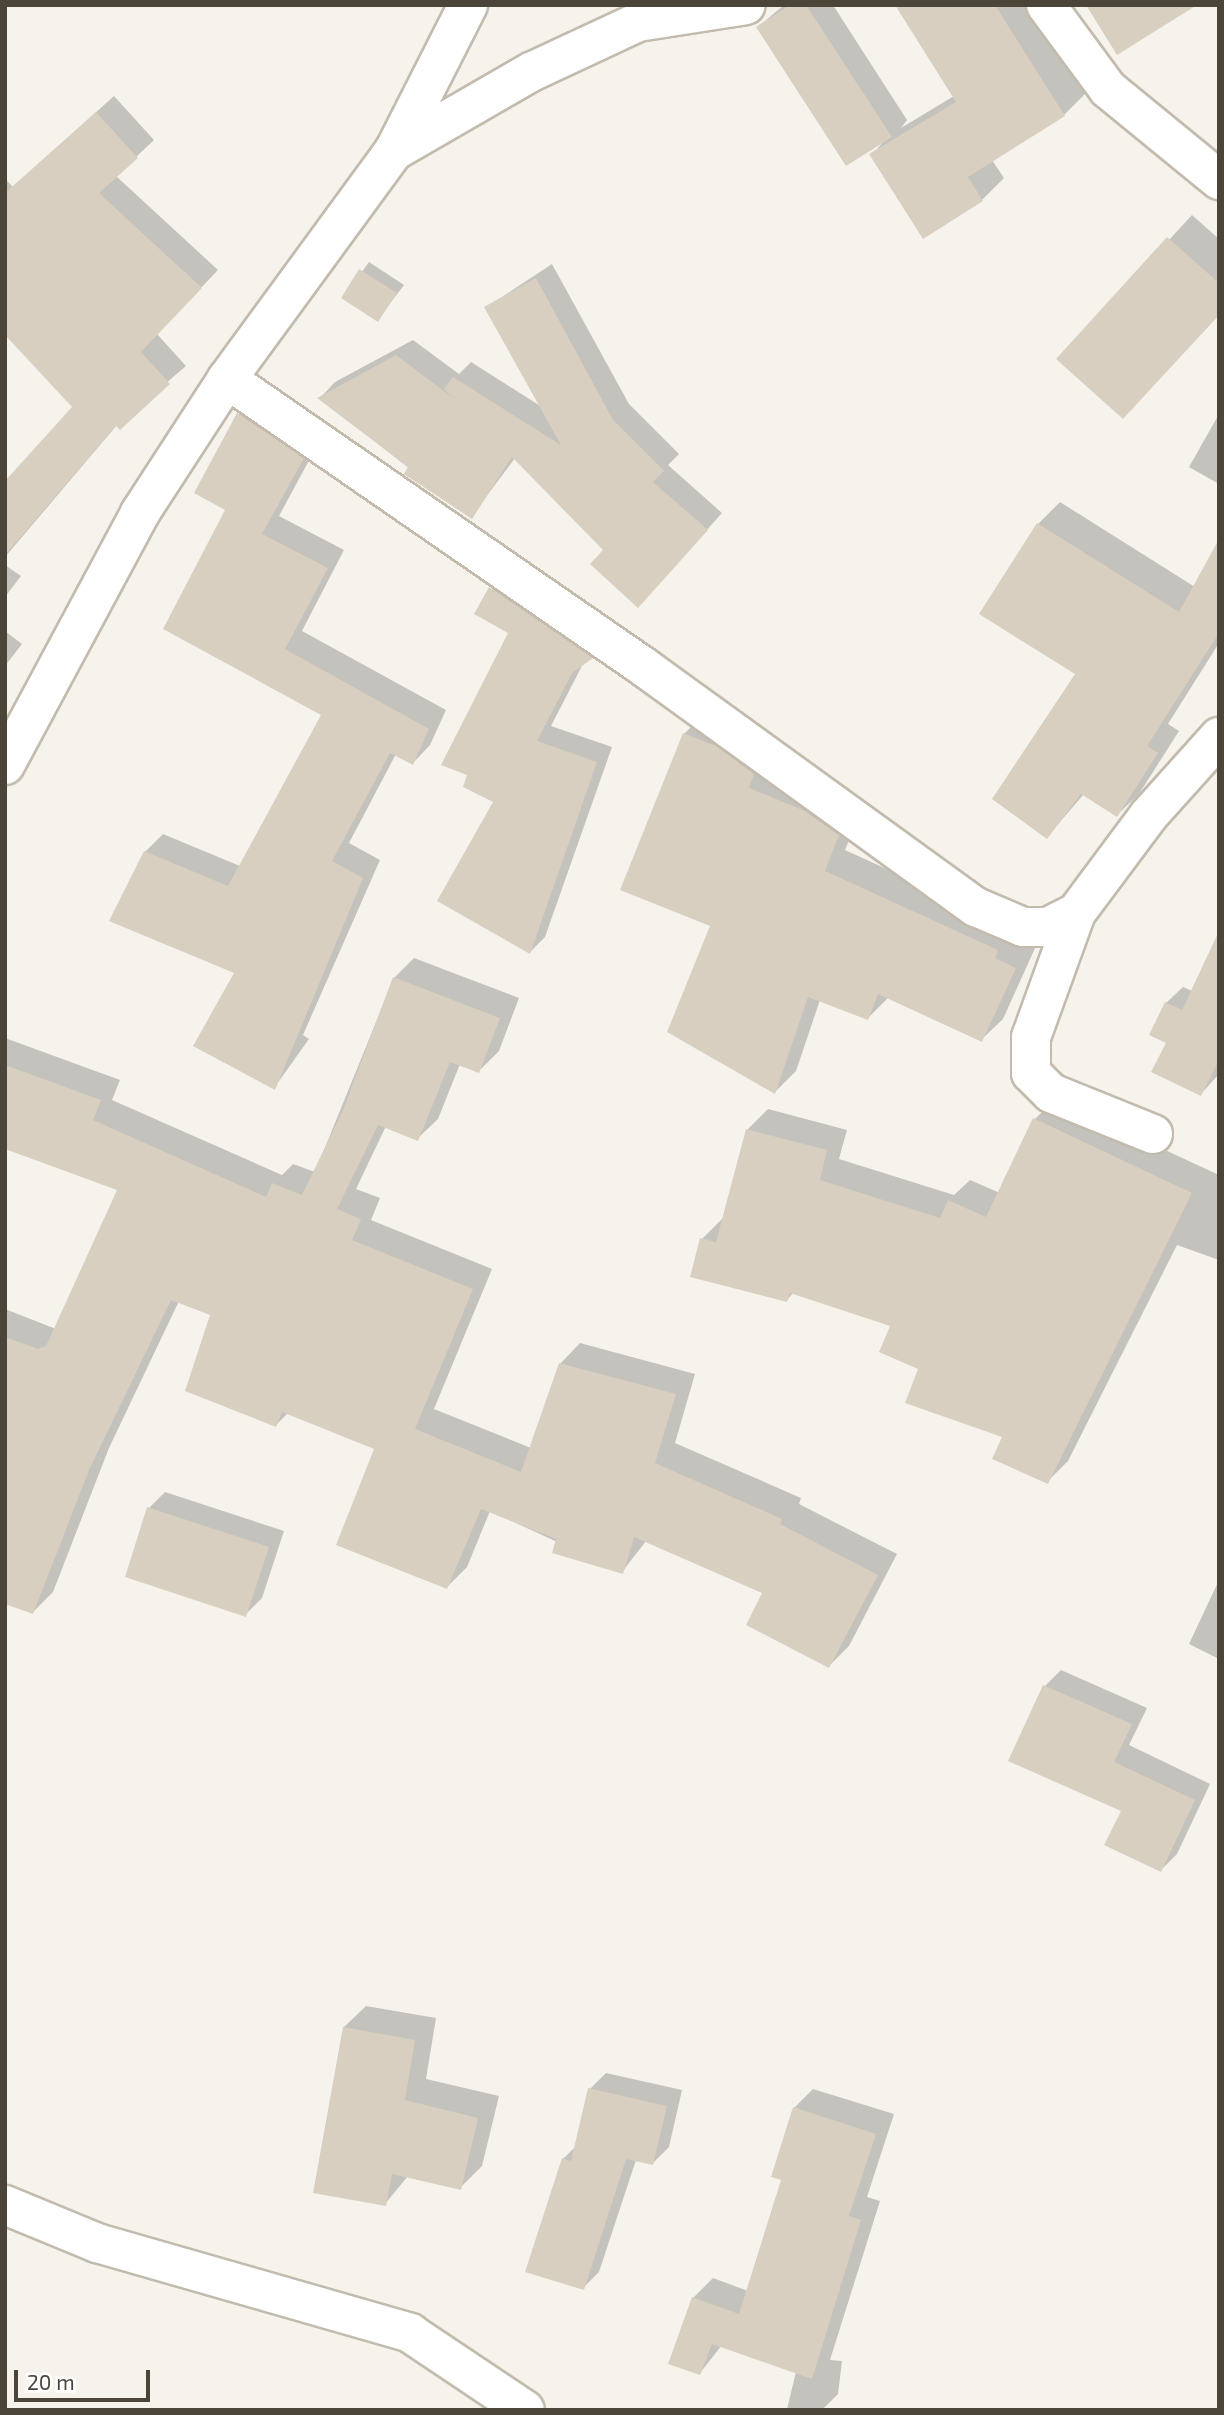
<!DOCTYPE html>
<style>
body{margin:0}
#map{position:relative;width:1224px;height:2415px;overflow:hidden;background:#f6f3ec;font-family:"Exo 2",sans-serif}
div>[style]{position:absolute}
.shadow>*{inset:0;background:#0003}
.building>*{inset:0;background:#d8cfc1}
.roads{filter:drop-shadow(2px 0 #c2bbae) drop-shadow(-2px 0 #c2bbae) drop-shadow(0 2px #c2bbae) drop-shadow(0 -2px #c2bbae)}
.minor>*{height:38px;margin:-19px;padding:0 19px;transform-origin:19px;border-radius:19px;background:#fff}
span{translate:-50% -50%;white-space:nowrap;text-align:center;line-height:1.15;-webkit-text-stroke:5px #fff;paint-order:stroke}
.frame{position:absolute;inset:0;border:7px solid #4b4439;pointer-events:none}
.scale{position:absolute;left:14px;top:2370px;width:136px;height:32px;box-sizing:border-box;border:4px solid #4b4439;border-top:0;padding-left:9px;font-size:21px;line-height:24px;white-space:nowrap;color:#4b4439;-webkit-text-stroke:5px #fff;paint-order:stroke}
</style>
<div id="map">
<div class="shadow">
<div style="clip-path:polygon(784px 5px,833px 5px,907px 120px,901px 128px,954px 96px,897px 5px,1030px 5px,1085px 94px,1064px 115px,992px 160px,1004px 178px,982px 200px,872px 155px,883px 142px,758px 27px)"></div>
<div style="clip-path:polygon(114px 96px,154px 140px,116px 176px,218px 270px,157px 334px,186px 366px,117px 425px,5px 557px,5px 487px,74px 407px,5px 330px,5px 179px,13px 187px)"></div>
<div style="clip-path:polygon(1192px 215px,1219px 239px,1219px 315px,1123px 417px,1059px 359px)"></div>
<div style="clip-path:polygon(369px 262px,404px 285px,378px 319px,343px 298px)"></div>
<div style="clip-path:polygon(552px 264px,629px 404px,679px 454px,668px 465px,722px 513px,654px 589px,515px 458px,471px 517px,320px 398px,335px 382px,413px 340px,459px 374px,471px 362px,542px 407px,487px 307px)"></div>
<div style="clip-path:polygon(257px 396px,320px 440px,279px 516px,344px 550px,302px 631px,446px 710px,430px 745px,413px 763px,396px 754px,349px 843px,380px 860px,303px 1035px,309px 1039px,274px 1088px,236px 972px,145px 852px,163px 834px,240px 866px,323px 714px,166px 628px,228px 509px,197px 492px,239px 414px)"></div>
<div style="clip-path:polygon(1219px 414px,1219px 484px,1189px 467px)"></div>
<div style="clip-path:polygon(1060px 502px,1195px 587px,1219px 543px,1219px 643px,1168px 724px,1179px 731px,1139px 794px,1117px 815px,1084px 794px,1047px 837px,1077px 673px,981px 613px,1038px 524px)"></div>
<div style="clip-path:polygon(5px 565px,21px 576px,5px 597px)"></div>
<div style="clip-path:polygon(506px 572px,606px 642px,584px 662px,551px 726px,612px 747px,545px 937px,530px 952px,496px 801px,510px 632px,476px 613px)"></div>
<div style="clip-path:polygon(5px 631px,22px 644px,5px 666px)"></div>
<div style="clip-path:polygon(705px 713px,860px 814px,845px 850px,1018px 929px,1036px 946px,1003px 1019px,981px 1040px,889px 997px,868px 1018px,820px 1000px,796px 1071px,775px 1092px,713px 925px,684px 734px)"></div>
<div style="clip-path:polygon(414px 958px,519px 998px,499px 1051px,479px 1071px,460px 1064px,438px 1119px,417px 1139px,386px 1126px,356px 1189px,380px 1198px,371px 1220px,492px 1269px,434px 1409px,531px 1448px,560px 1364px,580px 1343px,695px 1374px,675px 1443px,801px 1498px,799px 1504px,897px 1554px,849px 1646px,829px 1666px,765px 1593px,646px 1541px,622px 1572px,490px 1511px,467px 1567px,447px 1587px,377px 1448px,288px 1413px,276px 1425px,212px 1314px,179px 1301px,109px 1448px,53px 1592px,33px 1612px,5px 1602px,5px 1309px,56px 1329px,119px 1189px,5px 1147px,5px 1038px,120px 1080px,112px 1100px,282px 1175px,293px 1164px,315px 1172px,394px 978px)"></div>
<div style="clip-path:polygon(1219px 961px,1219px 1074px,1201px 1094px,1168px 1043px,1166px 1003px,1183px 987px,1192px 991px)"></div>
<div style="clip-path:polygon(1055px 1099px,1219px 1175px,1219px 1260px,1177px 1245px,1068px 1461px,1047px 1482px,1005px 1436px,920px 1368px,893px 1325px,794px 1292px,787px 1300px,702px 1239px,723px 1218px,747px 1130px,768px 1109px,847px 1130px,839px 1159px,954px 1195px,970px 1180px,1000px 1193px,1035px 1119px)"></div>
<div style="clip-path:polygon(165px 1492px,284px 1531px,262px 1598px,245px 1615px,149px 1508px)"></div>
<div style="clip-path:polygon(1219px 1580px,1219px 1659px,1189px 1644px)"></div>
<div style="clip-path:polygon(1061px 1670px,1147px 1708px,1129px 1745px,1210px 1784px,1177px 1854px,1161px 1870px,1045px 1686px)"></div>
<div style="clip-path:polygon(366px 2006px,436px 2018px,426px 2079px,499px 2096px,482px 2166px,460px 2188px,408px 2176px,385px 2204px,344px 2027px)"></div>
<div style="clip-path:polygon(606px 2073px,682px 2090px,669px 2147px,653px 2163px,636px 2160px,599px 2272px,583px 2288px,563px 2159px,577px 2145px,590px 2089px)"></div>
<div style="clip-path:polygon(813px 2089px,894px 2114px,867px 2197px,880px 2201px,830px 2360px,842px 2361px,838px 2394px,822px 2410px,794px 2410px,787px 2409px,796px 2372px,722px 2345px,700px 2373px,693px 2298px,713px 2278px,748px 2291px,783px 2179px,794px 2108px)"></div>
</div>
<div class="building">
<div style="clip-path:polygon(790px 5px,806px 5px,892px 137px,846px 166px,756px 27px)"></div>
<div style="clip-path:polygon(895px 5px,995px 5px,1065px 116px,968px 177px,983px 201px,923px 239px,869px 154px,956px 102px)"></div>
<div style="clip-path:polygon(1086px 5px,1197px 5px,1117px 55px)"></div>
<div style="clip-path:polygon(96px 112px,138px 158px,99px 193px,202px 288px,141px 352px,170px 384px,120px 430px,116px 426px,5px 555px,5px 481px,72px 407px,5px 335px,5px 193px)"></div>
<div style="clip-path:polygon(1167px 237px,1219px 283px,1219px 315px,1123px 419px,1056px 359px)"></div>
<div style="clip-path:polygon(359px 269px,397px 293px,378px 322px,341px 298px)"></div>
<div style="clip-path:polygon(536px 278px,613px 420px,664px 471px,653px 482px,708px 530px,638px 608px,590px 564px,603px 550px,512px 457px,472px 519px,404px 474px,408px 467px,317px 398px,396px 355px,453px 398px,444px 389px,453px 377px,561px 445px,484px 307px)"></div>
<div style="clip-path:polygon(237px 413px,304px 458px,262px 534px,328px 568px,285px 649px,429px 729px,413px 765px,390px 753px,332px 861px,363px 878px,275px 1090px,193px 1046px,234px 973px,109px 921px,144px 851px,228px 886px,321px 715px,163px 629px,225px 510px,194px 493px)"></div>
<div style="clip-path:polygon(1037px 523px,1179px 612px,1219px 539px,1219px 633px,1147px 746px,1158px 753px,1117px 817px,1081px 794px,1047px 839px,992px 799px,1075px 674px,979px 614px)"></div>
<div style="clip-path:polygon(489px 587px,593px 658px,572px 673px,537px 741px,597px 762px,530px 954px,437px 901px,493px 802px,463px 787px,467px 775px,441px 765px,508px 633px,474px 614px)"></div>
<div style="clip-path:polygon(683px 733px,718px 747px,754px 774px,749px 788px,805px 811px,839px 835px,825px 871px,998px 950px,995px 958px,1016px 968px,982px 1042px,878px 994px,868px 1020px,808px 997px,775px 1094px,667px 1032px,710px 926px,620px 890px)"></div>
<div style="clip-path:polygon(1219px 931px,1219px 1060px,1201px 1096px,1151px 1072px,1166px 1043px,1149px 1035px,1165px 1002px,1182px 1010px)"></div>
<div style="clip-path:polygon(393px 977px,500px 1018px,479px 1073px,450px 1062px,418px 1141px,378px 1125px,337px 1209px,361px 1219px,352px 1240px,473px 1289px,415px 1429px,521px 1472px,559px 1363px,676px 1394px,655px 1463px,782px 1519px,780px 1524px,878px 1575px,829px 1668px,746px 1625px,762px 1593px,634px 1537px,623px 1574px,552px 1553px,556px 1539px,481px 1509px,447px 1589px,336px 1545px,374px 1449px,282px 1412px,276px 1427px,185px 1391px,210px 1315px,171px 1300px,89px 1470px,33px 1614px,5px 1604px,5px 1337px,38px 1349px,46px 1346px,117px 1190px,5px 1149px,5px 1065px,101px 1100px,93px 1120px,266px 1197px,272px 1183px,302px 1195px,343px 1110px)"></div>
<div style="clip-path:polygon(1033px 1118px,1192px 1193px,1048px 1484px,992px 1459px,1002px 1437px,905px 1403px,918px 1369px,879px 1352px,890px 1326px,790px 1293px,787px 1302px,690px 1277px,700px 1238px,716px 1242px,746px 1129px,827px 1150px,820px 1180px,940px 1218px,948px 1200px,986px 1217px)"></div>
<div style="clip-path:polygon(147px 1507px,269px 1547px,246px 1617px,125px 1577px)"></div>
<div style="clip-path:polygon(1043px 1685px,1132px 1724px,1114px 1762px,1195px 1800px,1161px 1872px,1104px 1845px,1121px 1811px,1008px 1761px)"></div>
<div style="clip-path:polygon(343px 2027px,415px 2040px,405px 2100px,478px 2118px,461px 2190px,392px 2174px,386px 2206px,313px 2193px)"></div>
<div style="clip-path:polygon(588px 2088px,667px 2106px,653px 2165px,626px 2159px,584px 2290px,525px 2272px,562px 2158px,571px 2161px)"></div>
<div style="clip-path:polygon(793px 2107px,876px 2134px,849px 2216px,861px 2220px,812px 2379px,712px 2344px,700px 2375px,668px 2364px,692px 2297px,739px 2314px,781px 2180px,771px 2177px)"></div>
</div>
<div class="roads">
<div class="minor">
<div style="left:1046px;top:5px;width:104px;rotate:53.6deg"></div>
<div style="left:1108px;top:89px;width:144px;rotate:39.3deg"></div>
<div style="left:394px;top:151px;width:158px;rotate:-30deg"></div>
<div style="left:531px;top:72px;width:118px;rotate:-25deg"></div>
<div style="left:638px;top:22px;width:109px;rotate:-8.9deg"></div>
<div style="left:227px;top:379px;width:507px;rotate:34.63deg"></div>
<div style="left:644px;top:667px;width:410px;rotate:35.9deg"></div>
<div style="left:976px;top:907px;width:51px;rotate:23.1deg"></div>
<div style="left:1023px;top:927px;width:25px"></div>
<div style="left:1048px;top:927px;width:31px;rotate:-27deg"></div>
<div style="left:1076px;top:913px;width:122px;rotate:-53.3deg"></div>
<div style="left:1149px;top:815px;width:105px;rotate:-48.1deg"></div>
<div style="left:5px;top:765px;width:286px;rotate:-61.8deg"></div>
<div style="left:140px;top:513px;width:160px;rotate:-57deg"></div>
<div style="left:227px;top:379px;width:283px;rotate:-53.8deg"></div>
<div style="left:394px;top:151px;width:164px;rotate:-63.1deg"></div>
<div style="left:1076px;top:913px;width:132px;rotate:109.9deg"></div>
<div style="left:1031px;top:1037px;width:36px;rotate:90deg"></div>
<div style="left:1031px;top:1073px;width:28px;rotate:45deg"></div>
<div style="left:1051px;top:1093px;width:110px;rotate:21.9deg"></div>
<div style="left:5px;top:2205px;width:100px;rotate:22.4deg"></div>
<div style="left:97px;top:2243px;width:326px;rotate:16deg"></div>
<div style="left:410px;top:2333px;width:138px;rotate:33.8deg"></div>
</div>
</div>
<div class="frame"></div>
<div class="scale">20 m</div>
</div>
